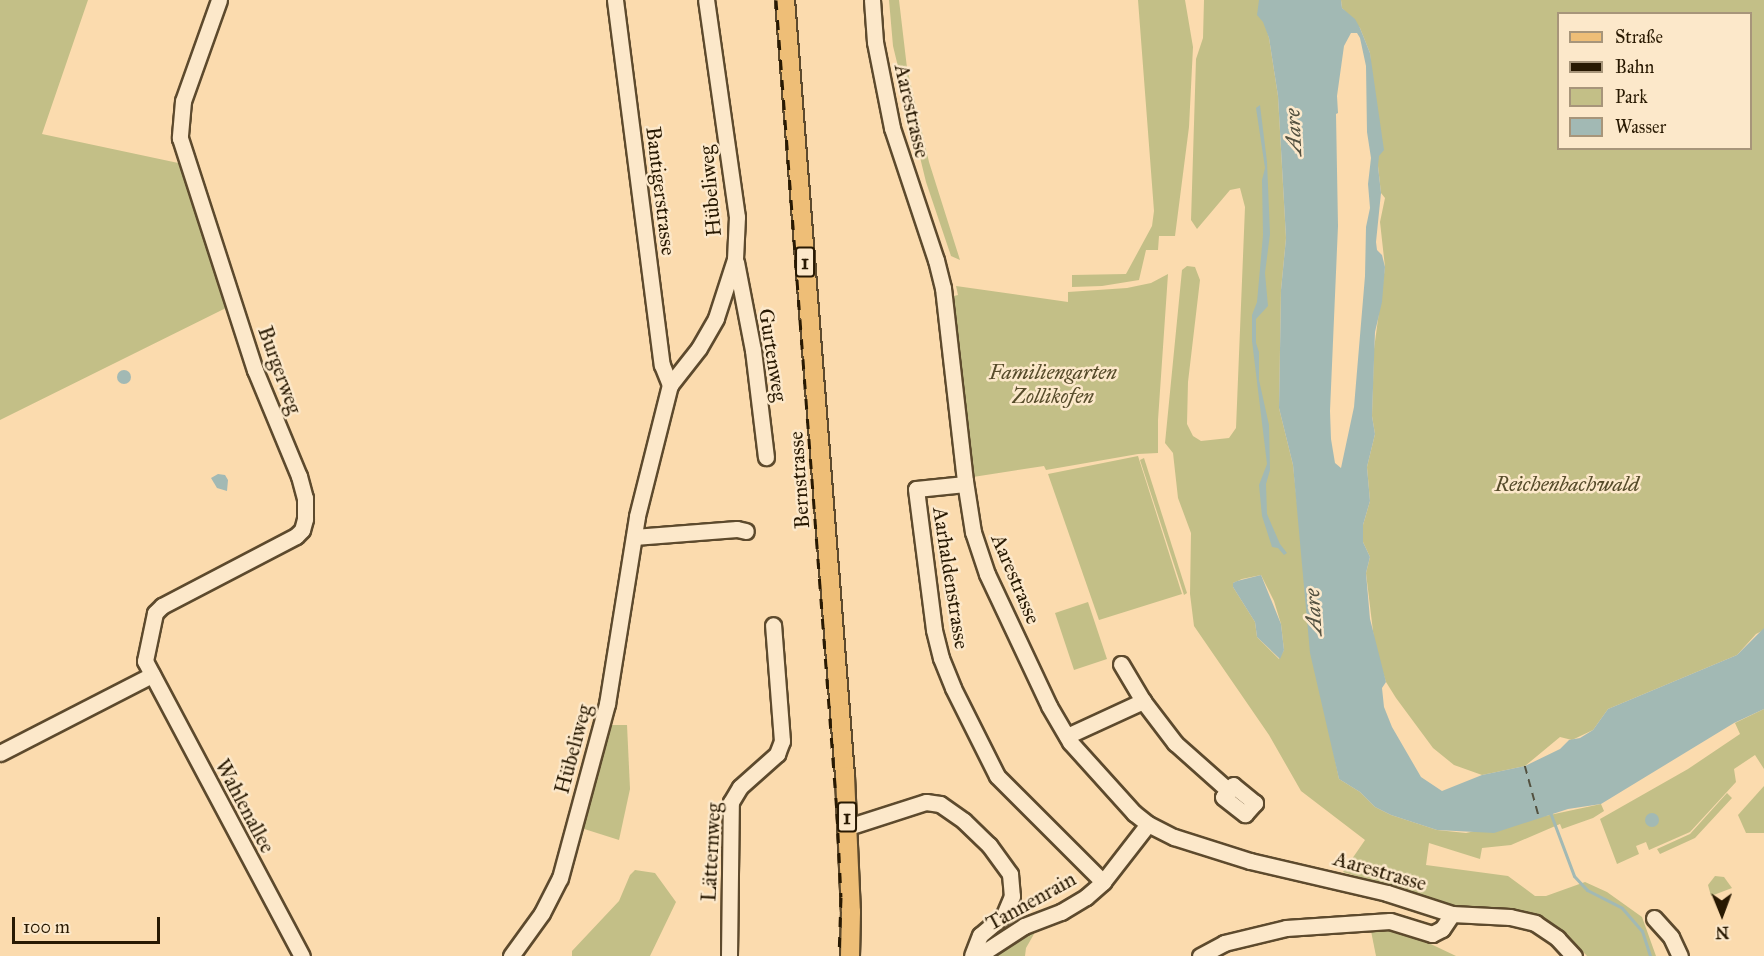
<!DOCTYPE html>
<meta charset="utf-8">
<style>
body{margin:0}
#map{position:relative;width:1764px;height:956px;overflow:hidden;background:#fbdbae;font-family:"IM FELL Great Primer",serif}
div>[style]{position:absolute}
.green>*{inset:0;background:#c3bf87}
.water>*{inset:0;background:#a2b9b4}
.round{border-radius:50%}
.stream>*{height:3px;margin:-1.5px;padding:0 1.5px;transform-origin:1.5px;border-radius:1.5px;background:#a2b9b4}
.ferry>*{height:1.5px;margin-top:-0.75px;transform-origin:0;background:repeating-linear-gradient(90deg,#535140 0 8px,transparent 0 14px)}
.roads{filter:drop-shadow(2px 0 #5d4a2d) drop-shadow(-2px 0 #5d4a2d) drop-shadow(0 2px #5d4a2d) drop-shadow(0 -2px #5d4a2d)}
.minor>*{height:15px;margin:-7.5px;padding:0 7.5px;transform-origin:7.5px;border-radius:7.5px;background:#fce8ca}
.major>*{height:18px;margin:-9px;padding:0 9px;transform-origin:9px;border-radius:9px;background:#eebe77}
.rail>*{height:3px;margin-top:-1.5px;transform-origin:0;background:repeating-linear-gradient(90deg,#281902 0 10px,transparent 0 20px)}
span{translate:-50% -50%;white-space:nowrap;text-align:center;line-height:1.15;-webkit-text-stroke:5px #fce8ca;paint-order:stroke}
.shield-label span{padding:2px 4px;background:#fce8ca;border:2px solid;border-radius:4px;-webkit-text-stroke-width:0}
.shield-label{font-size:20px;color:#281902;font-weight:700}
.street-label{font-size:21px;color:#281902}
.park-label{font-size:21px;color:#564b2a;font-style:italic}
.water-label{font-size:22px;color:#535140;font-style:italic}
.legend{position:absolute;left:1557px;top:12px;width:195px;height:138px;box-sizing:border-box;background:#fce8ca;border:2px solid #a7957a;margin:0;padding:8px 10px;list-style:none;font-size:18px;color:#281902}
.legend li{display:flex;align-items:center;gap:12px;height:30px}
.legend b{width:30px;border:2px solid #a7957a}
.north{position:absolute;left:1692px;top:884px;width:60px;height:60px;-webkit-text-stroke:4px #fce8ca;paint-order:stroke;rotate:179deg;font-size:16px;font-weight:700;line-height:24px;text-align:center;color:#281902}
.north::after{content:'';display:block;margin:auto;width:21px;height:27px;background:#281902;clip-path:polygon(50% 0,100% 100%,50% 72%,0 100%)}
.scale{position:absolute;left:12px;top:917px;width:148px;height:27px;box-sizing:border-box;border:3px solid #281902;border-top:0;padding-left:8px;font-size:18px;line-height:21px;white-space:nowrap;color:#281902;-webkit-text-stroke:4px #fce8ca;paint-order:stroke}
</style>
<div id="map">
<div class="green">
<div style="clip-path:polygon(0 0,88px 0,42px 134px,183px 164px,230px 306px,0 420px)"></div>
<div style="clip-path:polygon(889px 0,899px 0,907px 68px,929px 162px,960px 260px,951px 256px,926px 182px,893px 46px)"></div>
<div style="clip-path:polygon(1138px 0,1185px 0,1193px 47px,1189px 127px,1175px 236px,1159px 236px,1158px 250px,1146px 250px,1139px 280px,1102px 286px,1072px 287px,1072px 275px,1126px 274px,1152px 226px,1154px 211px)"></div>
<div style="clip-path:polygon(evenodd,1204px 0,1259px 0,1269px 38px,1278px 96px,1286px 238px,1281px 290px,1279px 408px,1293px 465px,1307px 596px,1323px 700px,1339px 779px,1360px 792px,1375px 807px,1391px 815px,1437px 830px,1466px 833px,1601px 804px,1604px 811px,1593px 818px,1562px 829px,1560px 824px,1511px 845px,1482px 848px,1480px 859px,1429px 843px,1426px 865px,1508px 876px,1535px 896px,1546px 896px,1585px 882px,1607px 892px,1642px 917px,1656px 956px,1587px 956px,1562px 930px,1538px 916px,1510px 909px,1461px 908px,1343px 872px,1365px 840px,1301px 791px,1269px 735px,1194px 626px,1190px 594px,1191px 533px,1178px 498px,1173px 453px,1165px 443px,1182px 270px,1187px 266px,1195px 267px,1200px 280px,1188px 382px,1187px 424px,1193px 436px,1201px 441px,1229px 438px,1236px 428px,1245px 207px,1240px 188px,1230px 190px,1197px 229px,1191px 220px,1196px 59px,1203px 38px,1204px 0,1261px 575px,1274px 601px,1281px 624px,1284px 650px,1279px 659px,1257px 637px,1255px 622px,1233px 587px,1233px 583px,1242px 579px,1261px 575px)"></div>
<div style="clip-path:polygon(evenodd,1341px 0,1764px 0,1764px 630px,1756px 634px,1737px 655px,1608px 709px,1593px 730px,1572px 740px,1560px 737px,1525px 766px,1482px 775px,1454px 765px,1433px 748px,1396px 698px,1386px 682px,1375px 648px,1366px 573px,1370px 557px,1363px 542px,1363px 525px,1370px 501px,1367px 467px,1375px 434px,1372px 416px,1374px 349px,1385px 267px,1380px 222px,1385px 198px,1381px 193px,1378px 166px,1370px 53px,1360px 28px,1342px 8px,1341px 0,1558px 14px,1750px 14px,1750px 148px,1558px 148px,1558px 14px)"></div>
<div style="clip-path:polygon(1168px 274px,1158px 420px,1158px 453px,1138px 454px,1046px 470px,1044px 466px,973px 477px,954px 296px,958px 295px,956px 286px,1068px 302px,1068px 292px,1127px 288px,1151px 283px)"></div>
<div style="clip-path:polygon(1138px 456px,1182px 594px,1099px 620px,1048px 474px)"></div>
<div style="clip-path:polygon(1144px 458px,1187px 593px,1184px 595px,1140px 460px)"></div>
<div style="clip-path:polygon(1088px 602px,1107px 659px,1074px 670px,1055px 613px)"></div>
<div style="clip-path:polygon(1764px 709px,1764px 769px,1755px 755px,1734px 769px,1736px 782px,1690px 832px,1649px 850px,1646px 842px,1636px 846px,1639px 854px,1617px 864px,1600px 819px,1688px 769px,1740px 734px,1735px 723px)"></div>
<div style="clip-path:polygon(604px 725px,627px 725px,630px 789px,619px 840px,578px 827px)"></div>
<div style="clip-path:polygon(1764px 786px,1764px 833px,1746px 833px,1738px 815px)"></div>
<div style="clip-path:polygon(1727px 793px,1732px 798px,1695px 838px,1660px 854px,1657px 849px,1690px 834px)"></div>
<div style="clip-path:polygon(635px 870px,655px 873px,676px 902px,650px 956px,572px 956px,572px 951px,619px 901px,630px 875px)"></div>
<div style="clip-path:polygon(1715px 876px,1724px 877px,1732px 888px,1711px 896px,1708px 885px)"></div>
<div style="clip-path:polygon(1370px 926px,1397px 928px,1456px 956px,1376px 956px)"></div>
<div style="clip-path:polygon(1032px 929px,1034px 934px,1026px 948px,1025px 956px,985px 956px)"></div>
</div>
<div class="water">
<div style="clip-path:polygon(evenodd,1259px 0,1341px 0,1342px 8px,1355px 19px,1360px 28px,1370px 53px,1384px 150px,1379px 156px,1378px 166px,1381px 193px,1376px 242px,1377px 250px,1382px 255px,1385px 267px,1382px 302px,1375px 332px,1372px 416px,1375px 434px,1367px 467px,1370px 501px,1363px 525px,1363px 542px,1370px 557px,1366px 573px,1370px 619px,1386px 682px,1382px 688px,1384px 707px,1392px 727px,1421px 777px,1442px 791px,1482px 775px,1525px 766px,1560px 749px,1569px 740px,1580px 738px,1593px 730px,1608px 709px,1737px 655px,1764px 628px,1764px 709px,1734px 723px,1601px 804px,1568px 809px,1494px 833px,1437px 830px,1391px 815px,1375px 807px,1360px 792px,1339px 779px,1310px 653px,1293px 465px,1279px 408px,1281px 290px,1286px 238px,1278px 96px,1269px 38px,1263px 22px,1257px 15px,1259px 0,1351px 33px,1357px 33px,1360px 38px,1366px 66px,1367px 132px,1371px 158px,1368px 184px,1370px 208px,1366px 227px,1365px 276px,1354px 407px,1341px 468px,1335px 463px,1331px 439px,1330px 411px,1338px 226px,1336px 114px,1338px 113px,1337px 96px,1344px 46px,1351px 33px)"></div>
<div style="clip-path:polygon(1260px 105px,1267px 162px,1270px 234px,1265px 273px,1268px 306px,1256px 319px,1256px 343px,1259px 352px,1259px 380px,1269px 425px,1270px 470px,1266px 484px,1267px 514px,1280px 544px,1287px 553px,1284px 555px,1278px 548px,1272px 547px,1262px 516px,1259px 485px,1267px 464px,1252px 341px,1252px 315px,1257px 302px,1263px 235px,1262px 180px,1265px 168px,1256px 108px)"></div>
<div class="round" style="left:117px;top:370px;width:14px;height:14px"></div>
<div style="clip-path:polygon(218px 474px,225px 475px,228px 480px,227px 491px,217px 488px,211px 478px)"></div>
<div style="clip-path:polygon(1261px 575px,1281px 624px,1284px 650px,1280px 659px,1257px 637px,1255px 622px,1233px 587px,1233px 583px,1237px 581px)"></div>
<div class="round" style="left:1645px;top:813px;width:14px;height:14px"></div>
</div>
<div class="stream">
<div style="left:1550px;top:812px;width:68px;rotate:69.4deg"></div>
<div style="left:1574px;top:876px;width:19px;rotate:47deg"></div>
<div style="left:1587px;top:890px;width:39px;rotate:27deg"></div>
<div style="left:1622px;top:908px;width:30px;rotate:49deg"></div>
<div style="left:1642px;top:931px;width:26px;rotate:72deg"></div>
</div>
<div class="ferry">
<div style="left:1525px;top:766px;width:53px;rotate:74.6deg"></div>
</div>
<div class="roads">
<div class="minor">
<div style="left:219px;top:0;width:107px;rotate:109.6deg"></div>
<div style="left:183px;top:101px;width:37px;rotate:95deg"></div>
<div style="left:180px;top:138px;width:244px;rotate:72.1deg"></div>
<div style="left:255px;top:370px;width:115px;rotate:67.5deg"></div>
<div style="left:299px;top:476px;width:23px;rotate:75deg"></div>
<div style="left:305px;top:498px;width:21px;rotate:90deg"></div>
<div style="left:305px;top:519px;width:11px;rotate:105deg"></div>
<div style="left:302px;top:530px;width:8px;rotate:135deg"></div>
<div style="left:296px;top:536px;width:151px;rotate:152.4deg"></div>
<div style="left:162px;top:606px;width:10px;rotate:135deg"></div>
<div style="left:155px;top:613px;width:49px;rotate:101.8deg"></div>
<div style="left:145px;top:661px;width:334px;rotate:62deg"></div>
<div style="left:615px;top:0;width:368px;rotate:82.7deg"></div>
<div style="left:662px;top:365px;width:22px;rotate:68deg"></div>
<div style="left:872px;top:0;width:42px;rotate:85.9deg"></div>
<div style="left:875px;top:42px;width:88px;rotate:78.8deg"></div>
<div style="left:892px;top:128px;width:139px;rotate:71.6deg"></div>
<div style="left:936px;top:260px;width:29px;rotate:76deg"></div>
<div style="left:943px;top:288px;width:194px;rotate:83.5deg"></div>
<div style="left:965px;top:481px;width:52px;rotate:81.1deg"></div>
<div style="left:973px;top:532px;width:44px;rotate:71.6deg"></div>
<div style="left:987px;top:574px;width:146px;rotate:64.8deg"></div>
<div style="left:1049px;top:706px;width:42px;rotate:59.7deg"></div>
<div style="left:1070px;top:742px;width:96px;rotate:48deg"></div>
<div style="left:1134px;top:813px;width:18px;rotate:38deg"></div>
<div style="left:1148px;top:824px;width:29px;rotate:27deg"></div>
<div style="left:1174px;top:837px;width:80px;rotate:17.5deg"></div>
<div style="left:1250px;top:861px;width:141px;rotate:13.1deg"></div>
<div style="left:1387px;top:893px;width:68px;rotate:17.9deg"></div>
<div style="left:1452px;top:914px;width:58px;rotate:3deg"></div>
<div style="left:1510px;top:917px;width:26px;rotate:13deg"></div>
<div style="left:1535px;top:923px;width:27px;rotate:34deg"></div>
<div style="left:1557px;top:938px;width:25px;rotate:47deg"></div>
<div style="left:736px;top:262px;width:90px;rotate:79.1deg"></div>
<div style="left:753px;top:350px;width:108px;rotate:83.1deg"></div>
<div style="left:965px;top:484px;width:49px;rotate:174.2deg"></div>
<div style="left:916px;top:489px;width:142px;rotate:82.7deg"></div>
<div style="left:934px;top:630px;width:29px;rotate:76deg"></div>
<div style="left:941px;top:658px;width:32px;rotate:68deg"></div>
<div style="left:953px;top:688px;width:98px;rotate:63.4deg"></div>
<div style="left:997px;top:776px;width:150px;rotate:45deg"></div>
<div style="left:634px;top:537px;width:103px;rotate:-4.4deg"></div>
<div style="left:737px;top:529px;width:9px;rotate:13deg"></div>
<div style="left:1143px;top:701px;width:53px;rotate:52.7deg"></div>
<div style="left:1175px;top:743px;width:72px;rotate:41.6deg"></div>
<div style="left:1229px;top:791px;width:8px;rotate:135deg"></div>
<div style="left:1223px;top:797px;width:28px;rotate:38deg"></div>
<div style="left:1245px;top:814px;width:15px;rotate:-48deg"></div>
<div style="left:1255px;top:803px;width:28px;rotate:-141deg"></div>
<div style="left:1233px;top:785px;width:7px;rotate:124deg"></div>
<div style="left:1067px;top:736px;width:84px;rotate:-24.7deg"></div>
<div style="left:1143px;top:701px;width:43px;rotate:-120.7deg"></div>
<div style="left:0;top:753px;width:171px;rotate:-27.2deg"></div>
<div style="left:848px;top:827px;width:82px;rotate:-17.8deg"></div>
<div style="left:926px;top:802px;width:14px;rotate:8deg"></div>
<div style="left:940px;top:804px;width:29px;rotate:35deg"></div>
<div style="left:964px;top:821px;width:35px;rotate:44deg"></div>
<div style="left:989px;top:845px;width:36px;rotate:54deg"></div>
<div style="left:1010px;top:874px;width:22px;rotate:85deg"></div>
<div style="left:1012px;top:896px;width:21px;rotate:113deg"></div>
<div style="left:1004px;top:915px;width:31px;rotate:140deg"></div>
<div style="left:980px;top:935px;width:22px;rotate:111deg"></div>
<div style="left:1654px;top:918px;width:25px;rotate:48deg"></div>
<div style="left:1671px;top:937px;width:21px;rotate:65deg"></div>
<div style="left:511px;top:956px;width:53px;rotate:-54.2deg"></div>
<div style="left:542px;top:913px;width:39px;rotate:-63deg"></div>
<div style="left:560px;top:878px;width:180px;rotate:-74.9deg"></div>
<div style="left:607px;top:704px;width:190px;rotate:-80.9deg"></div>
<div style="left:637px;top:516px;width:135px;rotate:-75.9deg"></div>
<div style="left:670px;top:385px;width:47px;rotate:-51.9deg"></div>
<div style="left:699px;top:348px;width:34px;rotate:-60deg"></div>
<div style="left:716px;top:318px;width:62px;rotate:-72.1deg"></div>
<div style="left:735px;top:259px;width:42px;rotate:-87.3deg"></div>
<div style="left:737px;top:217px;width:219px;rotate:-98.1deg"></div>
<div style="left:729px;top:956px;width:154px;rotate:-89.3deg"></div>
<div style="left:731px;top:802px;width:17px;rotate:-59deg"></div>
<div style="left:740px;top:787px;width:50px;rotate:-41.7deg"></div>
<div style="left:777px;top:754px;width:14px;rotate:-69deg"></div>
<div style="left:782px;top:741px;width:116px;rotate:-94.4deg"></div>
<div style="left:978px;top:956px;width:55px;rotate:-33.1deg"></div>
<div style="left:1024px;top:926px;width:40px;rotate:-21deg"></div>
<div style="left:1061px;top:912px;width:29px;rotate:-31deg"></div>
<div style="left:1086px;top:897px;width:23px;rotate:-41deg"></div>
<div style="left:1103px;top:882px;width:73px;rotate:-52.2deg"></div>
<div style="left:1200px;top:956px;width:27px;rotate:-28deg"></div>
<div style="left:1224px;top:943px;width:64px;rotate:-13.6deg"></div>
<div style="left:1286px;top:928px;width:104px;rotate:-3.9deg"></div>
<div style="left:1390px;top:921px;width:44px;rotate:17.2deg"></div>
<div style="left:1432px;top:934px;width:11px;rotate:-27deg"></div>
<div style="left:1442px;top:929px;width:18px;rotate:-56deg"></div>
</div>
<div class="major">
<div style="left:785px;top:0;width:778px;rotate:85.58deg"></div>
<div style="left:845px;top:776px;width:136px;rotate:87.5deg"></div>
<div style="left:851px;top:912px;width:44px;rotate:91.3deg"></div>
</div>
</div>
<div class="rail">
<div style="left:776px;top:0;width:815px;rotate:85.71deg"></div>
<div style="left:837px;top:813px;width:84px;rotate:87.3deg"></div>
<div style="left:841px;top:897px;width:59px;rotate:91.9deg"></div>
</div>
<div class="shield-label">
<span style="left:805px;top:262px">1</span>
<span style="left:847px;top:817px">1</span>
</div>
<div class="street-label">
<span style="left:912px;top:111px;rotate:77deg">Aarestrasse</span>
<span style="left:661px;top:191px;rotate:83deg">Bantigerstrasse</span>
<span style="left:710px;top:191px;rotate:-95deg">Hübeliweg</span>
<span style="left:773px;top:355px;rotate:81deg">Gurtenweg</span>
<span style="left:280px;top:370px;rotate:70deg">Burgerweg</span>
<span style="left:799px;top:480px;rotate:-94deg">Bernstrasse</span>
<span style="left:951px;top:578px;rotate:81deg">Aarhaldenstrasse</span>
<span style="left:1016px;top:579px;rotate:67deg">Aarestrasse</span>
<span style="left:573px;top:749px;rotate:-75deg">Hübeliweg</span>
<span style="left:245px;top:806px;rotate:62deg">Wahlenallee</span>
<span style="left:711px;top:852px;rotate:-87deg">Lätternweg</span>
<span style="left:1380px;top:871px;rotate:16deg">Aarestrasse</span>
<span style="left:1031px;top:901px;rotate:-29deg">Tannenrain</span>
</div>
<div class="park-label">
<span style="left:1053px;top:384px">Familiengarten<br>Zollikofen</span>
<span style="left:1567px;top:484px">Reichenbachwald</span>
</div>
<div class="water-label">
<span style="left:1293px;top:132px;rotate:-92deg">Aare</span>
<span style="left:1313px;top:612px;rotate:-93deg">Aare</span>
</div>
<ul class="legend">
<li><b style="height:8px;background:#eebe77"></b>Straße</li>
<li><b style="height:8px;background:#281902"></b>Bahn</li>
<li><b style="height:16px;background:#c3bf87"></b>Park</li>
<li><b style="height:16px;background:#a2b9b4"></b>Wasser</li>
</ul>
<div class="north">N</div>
<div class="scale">100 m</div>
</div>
